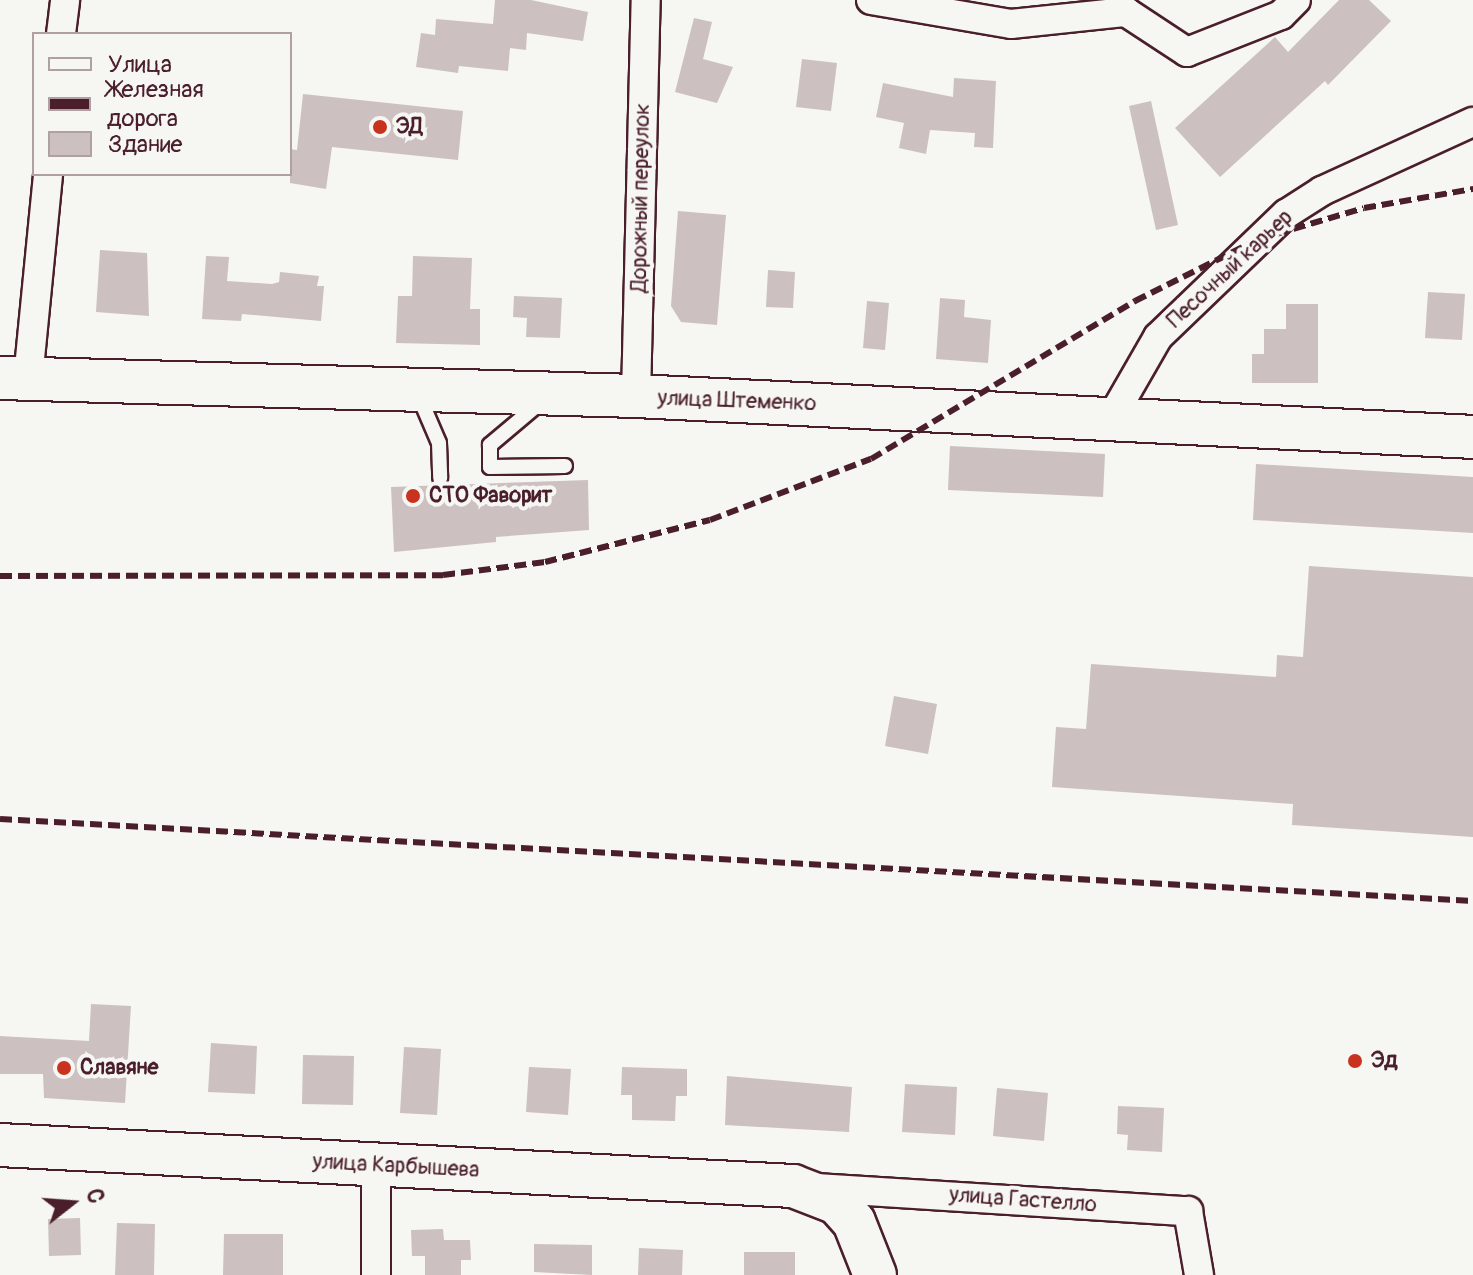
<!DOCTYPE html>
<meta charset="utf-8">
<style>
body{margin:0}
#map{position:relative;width:1473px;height:1275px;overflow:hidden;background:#f6f6f2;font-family:Pangolin,sans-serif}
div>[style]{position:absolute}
.building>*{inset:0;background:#ccc1c0}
.roads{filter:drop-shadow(2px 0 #4a1f2b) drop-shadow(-2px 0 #4a1f2b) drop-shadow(0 2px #4a1f2b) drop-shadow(0 -2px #4a1f2b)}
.service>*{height:14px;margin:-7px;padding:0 7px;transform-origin:7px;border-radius:7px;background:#f6f6f2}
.minor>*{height:28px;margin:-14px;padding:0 14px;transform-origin:14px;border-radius:14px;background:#f6f6f2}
.secondary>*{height:42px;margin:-21px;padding:0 21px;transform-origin:21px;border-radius:21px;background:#f6f6f2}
.rail>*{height:6px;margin-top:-3px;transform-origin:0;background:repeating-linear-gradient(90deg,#4a1f2b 0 12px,transparent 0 18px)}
.dots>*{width:22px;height:22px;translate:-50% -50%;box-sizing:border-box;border:4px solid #f6f6f2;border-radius:50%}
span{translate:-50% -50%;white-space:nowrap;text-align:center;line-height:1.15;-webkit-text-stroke:8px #f6f6f2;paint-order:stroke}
.poi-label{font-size:22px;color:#4a1f2b;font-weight:700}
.left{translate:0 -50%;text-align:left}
.street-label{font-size:22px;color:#4a1f2b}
.legend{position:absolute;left:32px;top:32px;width:260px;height:144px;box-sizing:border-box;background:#f6f6f2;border:2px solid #b1a0a2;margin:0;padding:10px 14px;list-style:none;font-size:24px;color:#4a1f2b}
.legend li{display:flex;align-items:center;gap:16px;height:40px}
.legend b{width:40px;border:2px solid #b1a0a2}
.north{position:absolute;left:32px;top:1163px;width:80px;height:80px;-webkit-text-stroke:6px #f6f6f2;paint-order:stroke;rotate:73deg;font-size:22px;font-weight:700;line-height:32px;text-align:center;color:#4a1f2b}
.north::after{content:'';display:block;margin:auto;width:28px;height:36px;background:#4a1f2b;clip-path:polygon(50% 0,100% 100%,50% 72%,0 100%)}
</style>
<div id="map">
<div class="building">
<div style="clip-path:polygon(495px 0,531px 0,588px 12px,583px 41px,527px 33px,526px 50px,510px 48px,508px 71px,459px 66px,458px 73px,416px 67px,421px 33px,435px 35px,436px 19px,493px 24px)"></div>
<div style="clip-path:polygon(1339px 0,1369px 0,1391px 21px,1328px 85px,1325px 81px,1220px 177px,1175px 128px,1275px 37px,1288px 52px)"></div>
<div style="clip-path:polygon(694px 18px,712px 22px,703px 59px,733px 67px,717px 103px,675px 92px)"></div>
<div style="clip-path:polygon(802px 59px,837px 63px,831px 111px,796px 107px)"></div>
<div style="clip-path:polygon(954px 78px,996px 81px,993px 148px,974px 147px,975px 133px,930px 130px,926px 154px,899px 148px,904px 123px,876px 117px,883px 83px,953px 97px)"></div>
<div style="clip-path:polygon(303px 94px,463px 111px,458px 160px,332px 147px,326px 189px,290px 183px,290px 149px,297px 150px)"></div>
<div style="clip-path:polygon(1151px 101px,1178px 225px,1156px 230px,1129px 106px)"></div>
<div style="clip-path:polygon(678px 211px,726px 215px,717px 325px,681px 322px,671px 306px)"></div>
<div style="clip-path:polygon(100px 250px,147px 253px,149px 316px,96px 312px)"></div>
<div style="clip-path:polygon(206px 256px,229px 257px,227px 281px,272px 284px,279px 282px,280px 272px,319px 276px,317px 286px,324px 286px,321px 321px,242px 314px,241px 321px,202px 319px)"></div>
<div style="clip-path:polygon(413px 256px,472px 258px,470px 309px,480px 309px,480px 345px,396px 343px,398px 296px,412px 296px)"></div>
<div style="clip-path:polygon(768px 270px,795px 272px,793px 308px,766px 307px)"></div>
<div style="clip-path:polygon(1428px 292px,1465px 294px,1462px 340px,1425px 338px)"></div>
<div style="clip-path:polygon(514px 296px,562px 298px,560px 338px,526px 337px,527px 318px,513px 317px)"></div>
<div style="clip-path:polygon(940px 298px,965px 300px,964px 317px,991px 320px,988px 363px,936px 359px)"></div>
<div style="clip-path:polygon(867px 301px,889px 303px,885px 350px,863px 348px)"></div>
<div style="clip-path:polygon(1286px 304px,1318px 304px,1318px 383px,1252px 383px,1252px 354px,1264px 354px,1264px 329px,1286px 329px)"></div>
<div style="clip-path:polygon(950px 446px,1105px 454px,1103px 497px,948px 490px)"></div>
<div style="clip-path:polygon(1256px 464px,1473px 477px,1473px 533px,1253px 520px)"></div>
<div style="clip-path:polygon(588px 480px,589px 530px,496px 537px,496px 542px,394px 552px,391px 487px)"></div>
<div style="clip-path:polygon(1309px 566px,1473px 577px,1473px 837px,1292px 825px,1293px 804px,1052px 787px,1056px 727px,1086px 729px,1091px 664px,1276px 677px,1277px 655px,1303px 657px)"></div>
<div style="clip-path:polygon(894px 696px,937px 704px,928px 754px,885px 746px)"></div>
<div style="clip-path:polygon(91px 1004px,131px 1006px,125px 1103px,44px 1098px,43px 1074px,0 1074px,0 1036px,89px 1041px)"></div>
<div style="clip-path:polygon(211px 1043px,257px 1046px,255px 1094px,208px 1092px)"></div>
<div style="clip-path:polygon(404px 1047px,441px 1049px,437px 1115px,400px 1113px)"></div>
<div style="clip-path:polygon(303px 1055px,354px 1056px,353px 1105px,302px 1104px)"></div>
<div style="clip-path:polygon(529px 1067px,571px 1069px,568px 1115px,526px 1112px)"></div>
<div style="clip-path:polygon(622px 1067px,687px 1069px,687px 1096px,676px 1096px,675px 1121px,632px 1120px,632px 1095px,621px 1095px)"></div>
<div style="clip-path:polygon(727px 1076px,852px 1087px,849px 1132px,725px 1125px)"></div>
<div style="clip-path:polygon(905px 1084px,957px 1087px,955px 1135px,902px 1132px)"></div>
<div style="clip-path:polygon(997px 1088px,1048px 1093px,1044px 1141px,993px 1136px)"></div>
<div style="clip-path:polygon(1118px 1106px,1164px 1108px,1162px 1152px,1127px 1150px,1128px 1135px,1117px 1134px)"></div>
<div style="clip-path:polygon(80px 1218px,81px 1255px,49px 1256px,48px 1219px)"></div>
<div style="clip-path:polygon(117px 1223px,155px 1224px,154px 1275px,115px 1275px)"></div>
<div style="clip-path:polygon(443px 1229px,444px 1240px,470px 1240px,471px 1260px,461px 1260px,461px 1275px,425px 1275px,425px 1256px,412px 1256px,411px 1230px)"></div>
<div style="clip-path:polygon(224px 1234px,283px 1234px,283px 1275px,223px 1275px)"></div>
<div style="clip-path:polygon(534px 1244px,592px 1245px,592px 1275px,534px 1272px)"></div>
<div style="clip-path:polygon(639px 1248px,683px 1250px,682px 1275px,638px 1275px)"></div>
<div style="clip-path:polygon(744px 1252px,795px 1252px,795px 1275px,744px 1275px)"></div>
</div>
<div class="roads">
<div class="service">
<div style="left:418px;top:394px;width:53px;rotate:66.8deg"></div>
<div style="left:439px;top:443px;width:35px;rotate:88deg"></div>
<div style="left:541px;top:402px;width:67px;rotate:139.9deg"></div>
<div style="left:490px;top:445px;width:22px;rotate:90deg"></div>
<div style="left:490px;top:467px;width:75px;rotate:-0.8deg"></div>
</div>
<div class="minor">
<div style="left:871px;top:0;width:142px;rotate:9.7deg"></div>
<div style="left:1011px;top:24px;width:116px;rotate:-6deg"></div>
<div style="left:1126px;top:12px;width:73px;rotate:33.3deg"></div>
<div style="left:1187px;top:52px;width:101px;rotate:-21.5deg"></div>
<div style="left:1281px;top:15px;width:21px;rotate:-45deg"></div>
<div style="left:61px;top:34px;width:34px;rotate:-83deg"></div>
<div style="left:28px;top:379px;width:206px;rotate:-84.4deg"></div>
<div style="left:636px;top:396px;width:396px;rotate:-88.6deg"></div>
<div style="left:1112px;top:417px;width:92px;rotate:-60.1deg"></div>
<div style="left:1158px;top:337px;width:178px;rotate:-43.9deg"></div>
<div style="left:1286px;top:214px;width:43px;rotate:-32.6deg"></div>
<div style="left:1322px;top:191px;width:166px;rotate:-24.6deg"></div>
<div style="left:376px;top:1165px;width:110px;rotate:90deg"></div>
<div style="left:818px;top:1188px;width:371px;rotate:3.6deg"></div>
<div style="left:1188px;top:1211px;width:65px;rotate:80.2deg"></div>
</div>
<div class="secondary">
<div style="left:0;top:378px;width:636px;rotate:1.62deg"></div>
<div style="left:636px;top:396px;width:838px;rotate:2.8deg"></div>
<div style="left:0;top:1145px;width:794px;rotate:2.96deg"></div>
<div style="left:793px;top:1186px;width:47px;rotate:21.1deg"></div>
<div style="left:837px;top:1203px;width:25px;rotate:48deg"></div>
<div style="left:854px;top:1222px;width:57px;rotate:68.4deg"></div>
</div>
</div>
<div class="rail">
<div style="left:0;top:576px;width:443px;rotate:-0.1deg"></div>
<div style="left:443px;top:575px;width:103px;rotate:-7.3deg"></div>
<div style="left:545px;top:562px;width:170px;rotate:-14.3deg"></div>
<div style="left:710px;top:520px;width:172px;rotate:-20.8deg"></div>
<div style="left:871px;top:459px;width:308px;rotate:-30.9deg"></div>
<div style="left:1135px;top:301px;width:139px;rotate:-26.6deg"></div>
<div style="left:1259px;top:239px;width:109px;rotate:-16.4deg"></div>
<div style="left:1364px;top:208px;width:111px;rotate:-9.9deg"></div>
<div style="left:0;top:819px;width:1475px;rotate:3.19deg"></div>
</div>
<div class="dots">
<div style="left:380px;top:127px;background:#c8321e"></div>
<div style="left:413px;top:496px;background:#c8321e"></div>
<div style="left:1355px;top:1061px;background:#c8321e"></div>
<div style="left:64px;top:1068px;background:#c8321e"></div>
</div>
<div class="poi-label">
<span class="left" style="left:396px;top:127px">ЭД</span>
<span class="left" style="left:429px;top:496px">СТО Фаворит</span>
<span class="left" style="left:1371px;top:1061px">Эд</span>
<span class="left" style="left:80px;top:1068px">Славяне</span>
</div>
<div class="street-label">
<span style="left:641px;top:198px;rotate:-89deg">Дорожный переулок</span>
<span style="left:1230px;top:269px;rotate:-43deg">Песочный карьер</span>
<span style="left:737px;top:401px;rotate:2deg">улица Штеменко</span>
<span style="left:396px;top:1166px;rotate:3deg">улица Карбышева</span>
<span style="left:1023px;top:1200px;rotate:4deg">улица Гастелло</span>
</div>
<ul class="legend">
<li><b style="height:10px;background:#f6f6f2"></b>Улица</li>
<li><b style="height:10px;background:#4a1f2b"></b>Железная дорога</li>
<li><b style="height:22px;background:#ccc1c0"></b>Здание</li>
</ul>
<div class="north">С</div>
</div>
